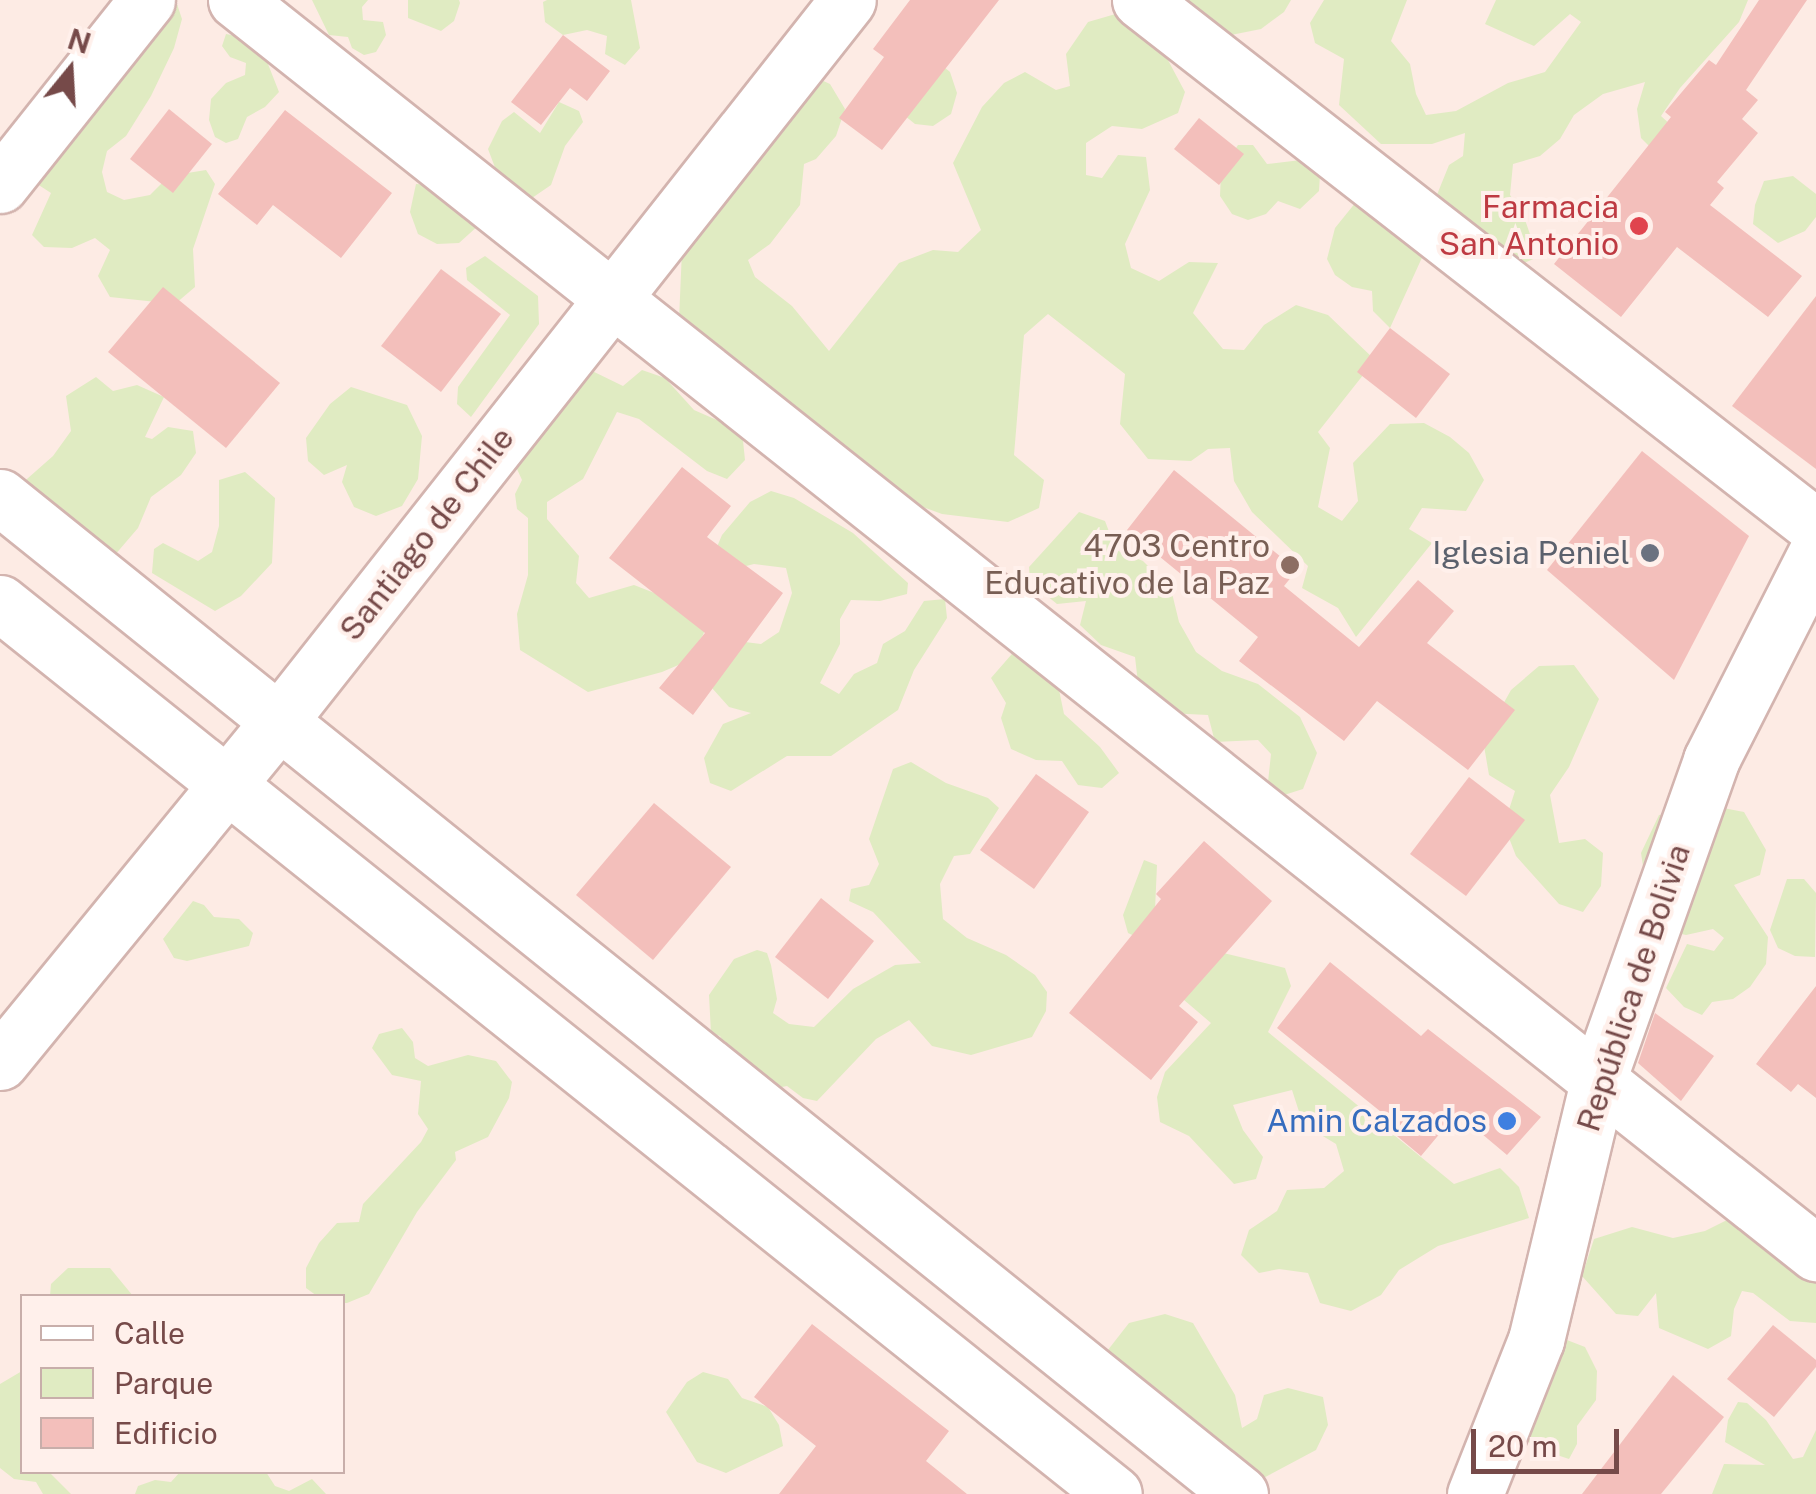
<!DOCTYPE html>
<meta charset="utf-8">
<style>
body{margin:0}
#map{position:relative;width:1816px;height:1494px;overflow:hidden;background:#fdebe4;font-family:"Public Sans",sans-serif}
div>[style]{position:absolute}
.green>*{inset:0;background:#e0ebc2}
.building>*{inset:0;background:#f3bfbb}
.roads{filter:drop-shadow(2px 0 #d3b4af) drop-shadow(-2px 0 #d3b4af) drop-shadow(0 2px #d3b4af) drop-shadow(0 -2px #d3b4af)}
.minor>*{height:55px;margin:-27.5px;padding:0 27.5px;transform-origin:27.5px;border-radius:27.5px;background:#fff}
.dots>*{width:28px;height:28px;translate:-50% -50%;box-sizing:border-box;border:5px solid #fff0eb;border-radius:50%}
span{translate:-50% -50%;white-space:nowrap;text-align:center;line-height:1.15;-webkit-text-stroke:8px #fff0eb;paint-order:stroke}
.health-label{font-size:32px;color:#be3a42}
.right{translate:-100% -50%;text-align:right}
.street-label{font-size:32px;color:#764a49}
.education-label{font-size:32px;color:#785e54}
.worship-label{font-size:32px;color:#5b616d}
.shop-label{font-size:32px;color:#366cbe}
.legend{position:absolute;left:20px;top:1294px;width:325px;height:180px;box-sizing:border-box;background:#fff0eb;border:2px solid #c8aeaa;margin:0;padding:12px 18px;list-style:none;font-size:30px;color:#764a49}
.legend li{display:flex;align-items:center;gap:20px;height:50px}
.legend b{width:50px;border:2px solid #c8aeaa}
.north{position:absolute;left:20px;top:20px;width:100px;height:100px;-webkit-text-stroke:8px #fff0eb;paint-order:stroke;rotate:18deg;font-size:28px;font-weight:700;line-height:40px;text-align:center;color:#764a49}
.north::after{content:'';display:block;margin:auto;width:35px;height:45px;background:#764a49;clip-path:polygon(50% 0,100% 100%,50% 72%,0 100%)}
.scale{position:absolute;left:1471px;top:1429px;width:148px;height:45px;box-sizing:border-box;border:5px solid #764a49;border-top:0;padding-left:12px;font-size:30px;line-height:35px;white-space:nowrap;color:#764a49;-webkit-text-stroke:8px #fff0eb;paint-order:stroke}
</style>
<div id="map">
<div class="green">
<div style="clip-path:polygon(147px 0,176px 1px,182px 19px,174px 48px,151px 96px,126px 136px,107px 151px,102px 172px,107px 192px,124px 200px,150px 195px,169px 176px,206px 170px,215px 184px,193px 249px,195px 287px,175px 304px,110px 297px,98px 276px,110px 250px,95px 238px,72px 248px,44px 247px,32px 235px,51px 193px,31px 180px)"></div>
<div style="clip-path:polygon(312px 0,368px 0,362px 7px,363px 20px,383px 22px,386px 35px,376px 52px,364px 55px,352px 48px,348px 37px,329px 35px)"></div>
<div style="clip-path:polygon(408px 0,459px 0,460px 3px,454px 21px,441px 31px,408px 18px)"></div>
<div style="clip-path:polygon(547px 0,631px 0,640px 48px,625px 65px,605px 54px,607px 36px,587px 30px,563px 35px,545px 22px,543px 2px)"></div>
<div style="clip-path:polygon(1169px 0,1291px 0,1284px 12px,1261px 29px,1231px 35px,1214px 34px)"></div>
<div style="clip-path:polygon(1324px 0,1407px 0,1391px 41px,1410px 64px,1416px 94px,1426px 115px,1456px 111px,1508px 83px,1545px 72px,1581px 22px,1570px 14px,1534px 46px,1485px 24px,1496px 0,1748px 0,1739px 22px,1680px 88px,1661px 116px,1698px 150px,1665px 162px,1641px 138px,1637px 109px,1645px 82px,1603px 94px,1574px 115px,1560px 139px,1540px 156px,1513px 164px,1510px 195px,1524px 217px,1538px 257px,1519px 265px,1432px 207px,1449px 165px,1463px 156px,1465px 133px,1432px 144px,1381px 144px,1339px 105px,1344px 59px,1315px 43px,1310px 23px)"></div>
<div style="clip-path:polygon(1119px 13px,1161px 47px,1185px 92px,1178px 113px,1142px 129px,1112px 126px,1086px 143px,1086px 175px,1102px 178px,1118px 155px,1146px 157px,1150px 190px,1125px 244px,1131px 268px,1159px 281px,1189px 262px,1218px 263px,1193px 313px,1223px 349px,1244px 350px,1264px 325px,1296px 305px,1328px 315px,1375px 360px,1318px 432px,1330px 448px,1318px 507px,1342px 521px,1358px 501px,1353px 463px,1390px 424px,1424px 423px,1450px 437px,1469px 453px,1484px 480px,1466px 511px,1422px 508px,1409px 529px,1432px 543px,1356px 637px,1338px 608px,1302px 588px,1308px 566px,1252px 512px,1234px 481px,1230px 448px,1208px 449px,1191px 461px,1148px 459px,1120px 424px,1125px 374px,1048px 314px,1024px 335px,1014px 455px,1044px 480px,1039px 508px,1008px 522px,942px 514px,893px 496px,679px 320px,682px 250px,806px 73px,830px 84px,845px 109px,836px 136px,816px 159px,804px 164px,800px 205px,770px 244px,748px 260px,755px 277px,792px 306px,829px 351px,899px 263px,933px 250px,958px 252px,981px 230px,953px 163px,982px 107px,1004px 83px,1025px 72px,1056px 90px,1070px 86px,1066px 54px,1088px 22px)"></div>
<div style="clip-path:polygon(226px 34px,236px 36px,266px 59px,279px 92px,265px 107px,247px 117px,238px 139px,226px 143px,215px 137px,209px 120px,211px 99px,226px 83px,245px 75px,246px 63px,230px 57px,222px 46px)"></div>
<div style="clip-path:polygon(937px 61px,950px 72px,957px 93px,951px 114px,933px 126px,915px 124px,884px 99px)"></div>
<div style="clip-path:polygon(559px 102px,579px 111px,583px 122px,565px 146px,551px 185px,532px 198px,516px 196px,499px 178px,488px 149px,502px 121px,514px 112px,540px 133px)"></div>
<div style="clip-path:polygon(1238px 145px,1253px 145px,1267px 164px,1301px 160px,1320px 175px,1319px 191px,1300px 209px,1278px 201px,1266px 214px,1248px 220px,1232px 214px,1220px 196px,1221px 172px)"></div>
<div style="clip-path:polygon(1793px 176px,1816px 194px,1816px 217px,1805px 231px,1778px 243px,1753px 224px,1755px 205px,1764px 181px)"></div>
<div style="clip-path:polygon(416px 184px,444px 186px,479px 225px,459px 243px,437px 244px,418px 234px,410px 212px)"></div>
<div style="clip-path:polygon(1356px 202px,1425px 251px,1390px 328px,1373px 311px,1372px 291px,1352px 287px,1335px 275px,1327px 259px,1335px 228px)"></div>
<div style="clip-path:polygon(485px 256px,538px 296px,539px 324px,471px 417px,457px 404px,458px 387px,510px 315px,467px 280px,466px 268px)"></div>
<div style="clip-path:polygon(584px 367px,623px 386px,642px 370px,665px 378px,694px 410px,742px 431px,745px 460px,727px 479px,707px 471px,639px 419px,617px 412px,583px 479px,547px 502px,547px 519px,579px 556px,576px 583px,589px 598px,634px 585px,657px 594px,711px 561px,722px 535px,750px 502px,771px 491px,794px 498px,853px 533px,908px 583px,907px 594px,880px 601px,851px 600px,840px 619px,840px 644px,820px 683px,839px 694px,854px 674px,877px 663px,883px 644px,905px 631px,924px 601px,945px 599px,947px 618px,914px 670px,898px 710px,831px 756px,787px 756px,731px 791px,710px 783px,704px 758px,723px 724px,751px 713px,729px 707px,712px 688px,721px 639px,761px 644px,779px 632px,792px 593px,786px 568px,754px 564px,726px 571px,703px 635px,683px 663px,662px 672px,588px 692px,520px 650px,517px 614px,528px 575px,528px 518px,517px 509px,515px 494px,522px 480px,517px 469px,523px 431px)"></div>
<div style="clip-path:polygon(96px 377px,113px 391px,137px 385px,164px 397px,145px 437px,152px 439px,168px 427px,193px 431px,196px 453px,181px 475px,151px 497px,138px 528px,114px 556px,19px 486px,53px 456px,71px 431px,66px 396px)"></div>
<div style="clip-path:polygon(351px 387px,407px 405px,422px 436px,418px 479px,402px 506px,376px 516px,354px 507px,342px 482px,347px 465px,324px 475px,308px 461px,306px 438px,330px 404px)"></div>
<div style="clip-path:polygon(245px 472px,275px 498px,272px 563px,241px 596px,215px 611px,152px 573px,154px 549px,163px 543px,198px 561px,212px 552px,219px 526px,219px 480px)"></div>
<div style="clip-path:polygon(1079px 512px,1105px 521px,1116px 550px,1143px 561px,1171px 589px,1179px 622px,1196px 652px,1222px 671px,1258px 684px,1300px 717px,1317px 753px,1303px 789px,1284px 795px,1268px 782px,1271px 754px,1258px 740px,1215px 742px,1208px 715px,1167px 713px,1138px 683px,1135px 657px,1101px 645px,1080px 625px,1086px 601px,1057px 604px,1030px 582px,1029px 567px)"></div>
<div style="clip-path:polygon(1018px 647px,1057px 680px,1064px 714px,1100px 747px,1119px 773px,1102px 788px,1078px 785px,1062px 761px,1036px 760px,1011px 749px,1001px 718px,1006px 703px,991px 678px)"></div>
<div style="clip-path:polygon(1574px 665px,1599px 699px,1569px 767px,1550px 795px,1559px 843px,1585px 839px,1603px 853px,1601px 886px,1583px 912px,1559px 904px,1516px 856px,1504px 825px,1515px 791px,1489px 775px,1483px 740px,1511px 690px,1539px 666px)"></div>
<div style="clip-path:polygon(911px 762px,946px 783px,988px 798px,999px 808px,970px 854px,954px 856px,940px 884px,943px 919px,967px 938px,1006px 955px,1035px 975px,1047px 992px,1046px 1011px,1032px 1037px,971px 1055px,932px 1046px,909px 1020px,876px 1039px,817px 1101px,803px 1098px,787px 1086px,772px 1089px,735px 1062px,720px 1036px,711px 1033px,709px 995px,734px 959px,757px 950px,767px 953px,771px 965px,777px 999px,773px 1013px,789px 1024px,814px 1027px,853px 989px,895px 965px,921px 963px,873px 912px,849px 901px,851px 889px,869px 885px,879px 864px,869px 839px,893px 769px)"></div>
<div style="clip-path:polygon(1718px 807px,1744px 812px,1766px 850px,1760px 875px,1734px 885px,1768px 937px,1766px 964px,1750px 987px,1733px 999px,1712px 1002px,1702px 1015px,1684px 1007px,1666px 988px,1687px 944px,1714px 951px,1724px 938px,1713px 929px,1686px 935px,1673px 932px,1648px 900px,1641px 853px,1659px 815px)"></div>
<div style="clip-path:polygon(1144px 860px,1157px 865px,1155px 910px,1211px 950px,1285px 968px,1291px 986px,1268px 1032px,1454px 1184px,1500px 1168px,1519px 1187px,1529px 1218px,1438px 1246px,1399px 1270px,1381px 1295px,1351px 1311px,1320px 1303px,1308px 1273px,1279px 1269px,1259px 1273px,1241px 1255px,1249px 1230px,1277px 1211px,1287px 1190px,1324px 1188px,1344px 1171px,1336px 1144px,1303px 1124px,1292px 1090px,1233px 1105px,1243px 1130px,1263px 1157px,1256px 1179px,1234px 1184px,1189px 1136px,1160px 1122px,1157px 1097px,1165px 1072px,1211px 1023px,1143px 965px,1145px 941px,1128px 933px,1123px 915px)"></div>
<div style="clip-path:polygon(1787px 879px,1804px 879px,1816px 893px,1815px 957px,1795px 956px,1778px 948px,1770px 930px)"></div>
<div style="clip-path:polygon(193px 901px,204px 905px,214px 917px,239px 919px,253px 933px,249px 946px,187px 961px,174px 958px,163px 939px)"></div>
<div style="clip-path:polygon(402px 1028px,413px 1042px,415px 1058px,428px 1066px,468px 1055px,496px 1061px,512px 1082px,509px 1098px,488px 1137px,455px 1152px,456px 1160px,417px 1212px,369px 1294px,347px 1303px,343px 1303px,342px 1296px,317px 1296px,306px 1288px,306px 1268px,319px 1243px,337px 1223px,359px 1222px,363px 1204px,421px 1142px,428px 1129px,418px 1114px,421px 1081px,392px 1075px,372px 1048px,379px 1034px)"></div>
<div style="clip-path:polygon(1735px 1216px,1816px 1267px,1816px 1323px,1790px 1321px,1753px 1293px,1742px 1291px,1734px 1309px,1731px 1336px,1708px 1349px,1659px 1328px,1656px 1293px,1638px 1316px,1616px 1314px,1582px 1276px,1594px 1239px,1632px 1227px,1673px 1238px,1705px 1231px)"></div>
<div style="clip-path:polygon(68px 1268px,110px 1268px,133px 1296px,50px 1296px,51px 1284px)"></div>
<div style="clip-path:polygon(1165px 1314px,1193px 1323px,1235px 1395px,1242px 1428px,1257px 1419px,1264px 1395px,1288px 1388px,1323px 1397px,1328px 1425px,1316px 1450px,1252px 1484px,1104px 1355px,1129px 1323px)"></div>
<div style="clip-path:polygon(1554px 1335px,1585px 1347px,1597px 1371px,1596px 1400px,1577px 1426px,1577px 1444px,1569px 1459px,1533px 1447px,1522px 1433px)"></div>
<div style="clip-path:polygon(22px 1371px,22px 1472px,49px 1472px,71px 1494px,43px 1494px,36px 1482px,14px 1479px,0 1468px,0 1384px)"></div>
<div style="clip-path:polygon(703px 1372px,728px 1379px,742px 1398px,768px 1407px,779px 1425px,783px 1446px,726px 1473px,697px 1462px,666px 1412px,687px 1382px)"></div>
<div style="clip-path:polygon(1738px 1402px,1747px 1403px,1766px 1420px,1793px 1459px,1803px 1457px,1816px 1430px,1816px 1494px,1712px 1494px,1724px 1464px,1765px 1465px,1725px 1442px,1728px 1420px)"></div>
<div style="clip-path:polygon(180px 1472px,266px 1472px,275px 1486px,289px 1491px,312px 1479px,326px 1494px,135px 1494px,138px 1486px,155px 1480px,171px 1482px)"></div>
</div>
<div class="building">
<div style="clip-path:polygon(910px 0,999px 0,882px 150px,839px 118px,884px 57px,873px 49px)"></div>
<div style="clip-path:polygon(1759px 0,1807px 0,1746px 90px,1758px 100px,1742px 119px,1758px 133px,1717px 182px,1724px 188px,1710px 205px,1802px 276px,1768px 317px,1677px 247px,1621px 317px,1554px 264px,1671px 117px,1665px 112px,1709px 60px,1716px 65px)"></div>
<div style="clip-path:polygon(563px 35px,610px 71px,587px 101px,570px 88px,541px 125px,511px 102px)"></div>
<div style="clip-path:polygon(169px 109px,212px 144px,173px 193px,130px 159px)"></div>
<div style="clip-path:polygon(285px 110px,392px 193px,341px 258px,273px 205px,257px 225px,218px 194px)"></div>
<div style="clip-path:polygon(1199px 118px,1244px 154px,1219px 185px,1174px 149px)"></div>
<div style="clip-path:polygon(441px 269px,501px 314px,441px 392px,381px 346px)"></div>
<div style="clip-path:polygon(163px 287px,280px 383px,226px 448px,108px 352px)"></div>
<div style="clip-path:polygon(1816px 296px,1816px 469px,1732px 406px)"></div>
<div style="clip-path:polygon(1390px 328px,1450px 374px,1416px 418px,1357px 372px)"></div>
<div style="clip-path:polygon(1642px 451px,1749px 536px,1674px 680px,1547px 570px)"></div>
<div style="clip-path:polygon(682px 467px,731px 506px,707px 537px,783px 593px,693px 715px,659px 688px,705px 633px,609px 558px)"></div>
<div style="clip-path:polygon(1174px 470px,1297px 570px,1284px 586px,1359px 647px,1418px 580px,1454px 611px,1427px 643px,1515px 710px,1468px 770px,1377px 701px,1344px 741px,1239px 661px,1258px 637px,1127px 530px)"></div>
<div style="clip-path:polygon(1036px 774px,1089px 812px,1034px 889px,980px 850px)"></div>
<div style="clip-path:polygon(1469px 777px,1525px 820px,1466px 896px,1410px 854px)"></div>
<div style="clip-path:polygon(654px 803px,731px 867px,653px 960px,576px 895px)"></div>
<div style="clip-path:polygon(1204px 841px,1272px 901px,1179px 1006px,1198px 1022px,1151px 1080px,1069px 1013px,1161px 899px,1156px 894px)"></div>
<div style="clip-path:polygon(821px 898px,874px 941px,828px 999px,775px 957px)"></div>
<div style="clip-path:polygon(1330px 962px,1421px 1036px,1428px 1029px,1541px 1117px,1507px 1155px,1457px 1113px,1421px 1156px,1385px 1126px,1391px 1120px,1277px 1028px)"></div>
<div style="clip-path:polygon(1816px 986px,1816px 1098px,1798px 1084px,1791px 1092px,1756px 1064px)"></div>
<div style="clip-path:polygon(1655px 1013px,1714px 1056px,1681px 1101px,1638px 1063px)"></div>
<div style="clip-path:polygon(812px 1324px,949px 1431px,926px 1461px,967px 1494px,779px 1494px,816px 1446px,754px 1397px)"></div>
<div style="clip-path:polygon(1773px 1325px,1816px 1360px,1816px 1367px,1774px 1417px,1727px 1379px)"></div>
<div style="clip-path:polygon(1673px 1375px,1724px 1417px,1661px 1494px,1582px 1494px)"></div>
</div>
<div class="roads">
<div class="minor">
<div style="left:236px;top:0;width:2017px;rotate:38.42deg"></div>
<div style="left:1140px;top:0;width:857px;rotate:37.94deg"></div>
<div style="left:0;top:185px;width:236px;rotate:-51.5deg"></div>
<div style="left:0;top:497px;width:1591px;rotate:38.8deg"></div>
<div style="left:0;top:603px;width:1426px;rotate:38.65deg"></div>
<div style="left:0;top:1062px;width:441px;rotate:-50.7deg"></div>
<div style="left:279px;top:721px;width:918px;rotate:-51.72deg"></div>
<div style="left:1475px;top:1494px;width:166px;rotate:-68.4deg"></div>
<div style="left:1536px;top:1340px;width:270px;rotate:-76.5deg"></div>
<div style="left:1599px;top:1077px;width:336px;rotate:-70.5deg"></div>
<div style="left:1711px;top:760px;width:232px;rotate:-63.1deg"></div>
</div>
</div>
<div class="dots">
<div style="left:1639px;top:226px;background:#e0444e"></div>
<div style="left:1650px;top:553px;background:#6b7280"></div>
<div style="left:1290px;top:565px;background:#8d6e63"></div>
<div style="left:1507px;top:1121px;background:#3f7fe0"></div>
</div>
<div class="health-label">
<span class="right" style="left:1619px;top:226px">Farmacia<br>San Antonio</span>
</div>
<div class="street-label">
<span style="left:427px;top:534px;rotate:-52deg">Santiago de Chile</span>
<span style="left:1634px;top:988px;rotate:-72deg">República de Bolivia</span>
</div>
<div class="education-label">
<span class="right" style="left:1270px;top:565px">4703 Centro<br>Educativo de la Paz</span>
</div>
<div class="worship-label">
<span class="right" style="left:1630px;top:553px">Iglesia Peniel</span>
</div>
<div class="shop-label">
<span class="right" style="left:1487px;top:1121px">Amin Calzados</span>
</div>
<ul class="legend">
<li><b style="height:12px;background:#fff"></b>Calle</li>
<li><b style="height:28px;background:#e0ebc2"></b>Parque</li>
<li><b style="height:28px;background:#f3bfbb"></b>Edificio</li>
</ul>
<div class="north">N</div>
<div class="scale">20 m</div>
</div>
